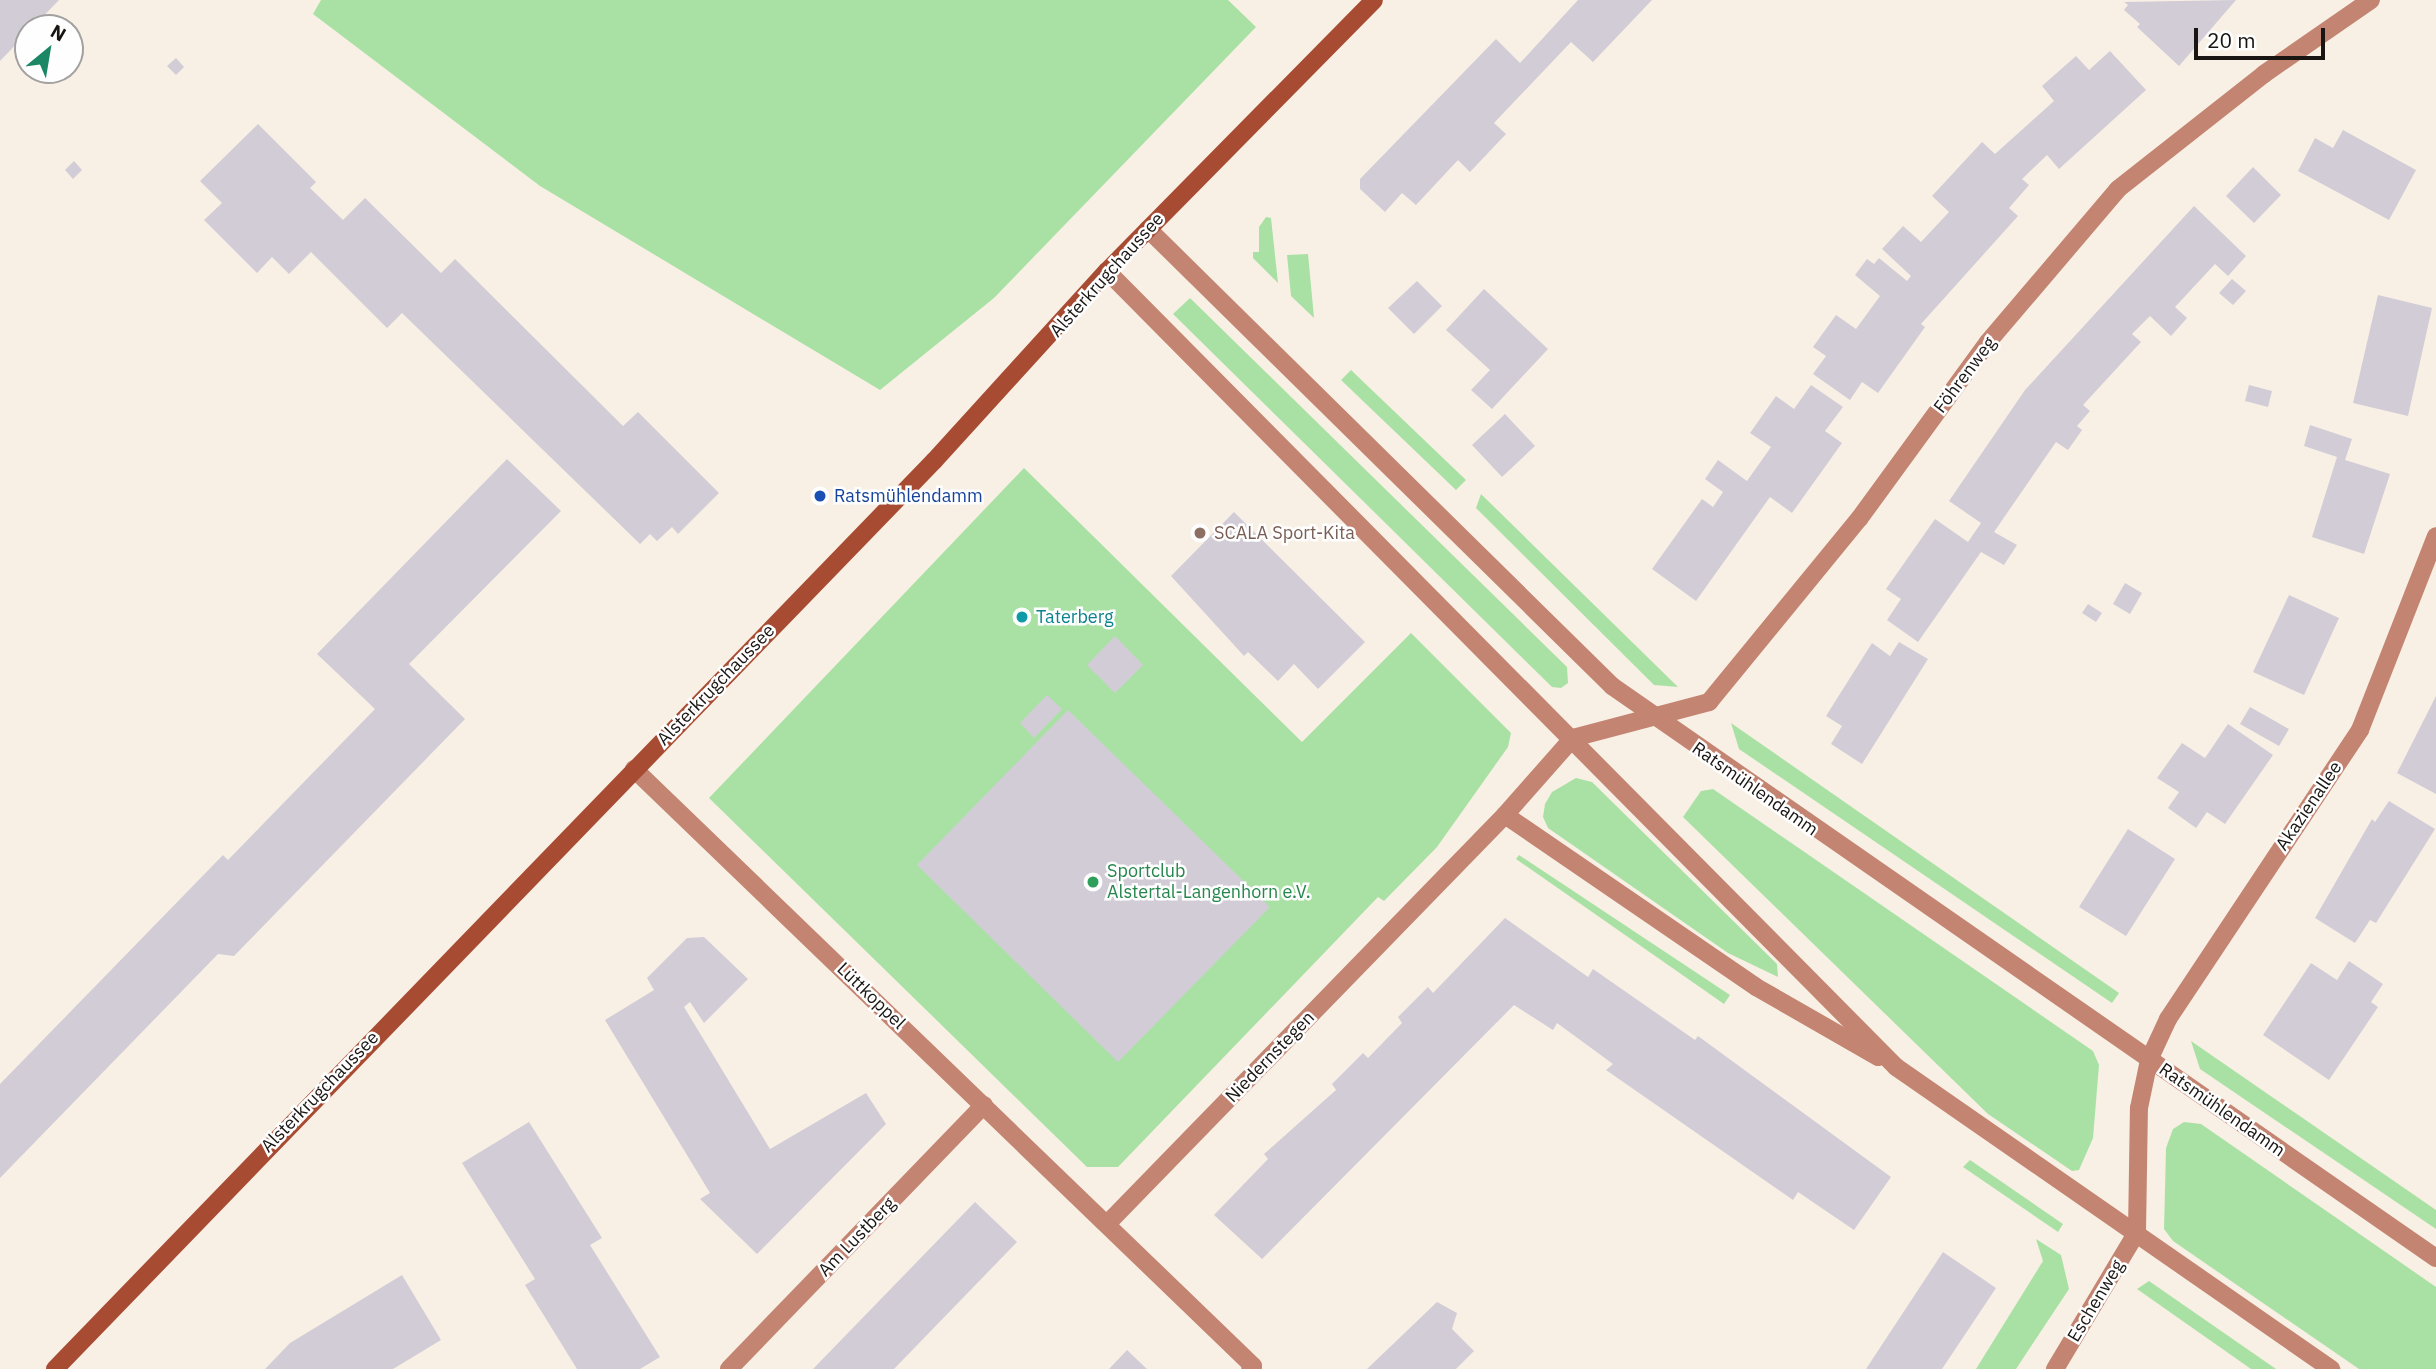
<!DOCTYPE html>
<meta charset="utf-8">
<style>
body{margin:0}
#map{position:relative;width:2436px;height:1369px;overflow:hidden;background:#f8f0e5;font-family:"IBM Plex Sans",sans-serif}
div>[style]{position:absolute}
.green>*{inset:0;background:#a9e1a4}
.building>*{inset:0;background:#d2ccd7}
.minor>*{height:18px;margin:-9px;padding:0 9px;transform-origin:9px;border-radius:9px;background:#c48472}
.secondary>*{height:18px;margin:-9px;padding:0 9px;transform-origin:9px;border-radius:9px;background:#a84b33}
.dots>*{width:19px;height:19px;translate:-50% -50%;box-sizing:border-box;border:4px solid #fefefe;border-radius:50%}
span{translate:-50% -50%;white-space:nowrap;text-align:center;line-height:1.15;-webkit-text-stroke:5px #fefefe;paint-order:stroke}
.street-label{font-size:18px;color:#181512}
.transit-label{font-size:18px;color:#164399}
.left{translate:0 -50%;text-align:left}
.education-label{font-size:18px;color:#785e54}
.culture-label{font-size:18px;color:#0d838f}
.leisure-label{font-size:18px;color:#27864d}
.north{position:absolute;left:14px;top:14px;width:70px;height:70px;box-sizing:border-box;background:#fefefe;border:2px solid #a2a1a0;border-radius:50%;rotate:30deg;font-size:19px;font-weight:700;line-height:28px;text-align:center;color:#181512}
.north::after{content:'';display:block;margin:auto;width:24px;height:32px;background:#1b8765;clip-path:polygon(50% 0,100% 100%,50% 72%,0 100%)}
.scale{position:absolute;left:2194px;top:28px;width:131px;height:32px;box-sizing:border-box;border:4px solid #181512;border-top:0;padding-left:9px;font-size:21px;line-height:24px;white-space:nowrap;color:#181512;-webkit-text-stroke:5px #fefefe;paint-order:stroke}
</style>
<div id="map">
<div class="green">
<div style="clip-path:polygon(321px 0,1228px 0,1256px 27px,994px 298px,880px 390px,540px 186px,313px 14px)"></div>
<div style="clip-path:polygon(1266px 217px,1271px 218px,1278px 283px,1253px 258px,1253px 252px,1259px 252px,1259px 227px)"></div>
<div style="clip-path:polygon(1308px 254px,1314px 318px,1291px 296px,1287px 255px)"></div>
<div style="clip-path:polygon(1190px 298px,1567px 667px,1568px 683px,1561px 688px,1552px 687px,1173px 314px)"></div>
<div style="clip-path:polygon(1351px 370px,1466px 480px,1456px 490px,1341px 380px)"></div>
<div style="clip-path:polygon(1024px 468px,1302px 742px,1411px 633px,1511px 733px,1508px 747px,1437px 847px,1384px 901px,1378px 897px,1118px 1167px,1087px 1167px,709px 798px)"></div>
<div style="clip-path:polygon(1481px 494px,1678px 687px,1654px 685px,1476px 508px)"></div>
<div style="clip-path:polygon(1731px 723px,2119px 993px,2112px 1003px,1739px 749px)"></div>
<div style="clip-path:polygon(1576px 778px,1592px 782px,1777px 964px,1778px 977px,1728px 953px,1548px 828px,1543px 817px,1545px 804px,1552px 792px)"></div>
<div style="clip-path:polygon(1713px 789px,2093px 1051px,2099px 1065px,2093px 1138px,2079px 1170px,2072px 1171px,1988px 1114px,1683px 817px,1701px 791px)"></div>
<div style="clip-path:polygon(1519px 855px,1730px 995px,1724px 1004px,1516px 859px)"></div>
<div style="clip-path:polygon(2191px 1041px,2436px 1210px,2436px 1229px,2200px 1069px)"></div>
<div style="clip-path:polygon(2184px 1122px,2201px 1124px,2436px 1287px,2436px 1369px,2359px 1369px,2173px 1241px,2164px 1229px,2166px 1148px,2173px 1129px)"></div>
<div style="clip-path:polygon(1970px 1160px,2063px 1224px,2058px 1232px,1963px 1167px)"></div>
<div style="clip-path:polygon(2036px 1239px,2061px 1255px,2069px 1289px,2016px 1369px,1976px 1369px,2043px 1261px)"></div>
<div style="clip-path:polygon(2149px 1281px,2276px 1369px,2251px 1369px,2137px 1289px)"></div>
</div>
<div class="building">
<div style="clip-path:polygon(0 0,59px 0,0 61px)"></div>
<div style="clip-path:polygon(1578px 0,1652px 0,1593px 62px,1571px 42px,1494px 123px,1506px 134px,1470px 172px,1458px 160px,1416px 205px,1402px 193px,1385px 212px,1360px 189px,1360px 179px,1496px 39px,1520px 63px)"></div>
<div style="clip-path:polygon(2236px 0,2179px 66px,2137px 27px,2140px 24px,2124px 10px,2128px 5px,2124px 2px)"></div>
<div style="clip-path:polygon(2110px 51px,2146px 90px,2059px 169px,2047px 155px,2022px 179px,2029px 185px,2009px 208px,2018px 216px,1921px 324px,1925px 327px,1878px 393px,1862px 382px,1850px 400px,1813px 374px,1826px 356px,1813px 347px,1836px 315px,1856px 329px,1880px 296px,1855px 275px,1867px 259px,1874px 264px,1879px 258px,1907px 281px,1911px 276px,1882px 249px,1903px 226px,1921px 242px,1949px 212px,1932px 196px,1982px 142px,1995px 154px,2054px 101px,2042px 86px,2076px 56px,2089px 70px)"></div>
<div style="clip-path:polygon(176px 58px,184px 67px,176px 75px,167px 66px)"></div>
<div style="clip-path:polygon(258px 124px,316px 182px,310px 188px,343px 220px,365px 198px,441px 273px,455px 259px,623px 426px,638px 412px,719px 493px,678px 534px,672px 527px,657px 541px,650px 534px,640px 544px,402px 313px,387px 328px,311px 252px,289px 274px,272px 257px,257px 273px,204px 220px,222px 203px,200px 181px)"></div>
<div style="clip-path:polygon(2343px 130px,2416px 170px,2389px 220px,2298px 171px,2315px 138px,2333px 148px)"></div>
<div style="clip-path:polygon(74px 161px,82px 170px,73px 179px,65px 170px)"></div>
<div style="clip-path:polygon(2253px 167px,2281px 195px,2254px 223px,2226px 196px)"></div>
<div style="clip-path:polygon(2194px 206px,2246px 256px,2228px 276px,2215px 264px,2175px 307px,2187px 318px,2171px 336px,2150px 316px,2132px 334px,2141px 342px,2083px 405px,2090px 411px,2077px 426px,2082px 430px,2068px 450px,2056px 442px,1994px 532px,2017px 545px,2004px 565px,1981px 552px,1918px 642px,1887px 620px,1901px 599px,1886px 589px,1935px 519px,1968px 542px,1981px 523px,1949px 501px,2025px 390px)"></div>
<div style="clip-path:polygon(2232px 279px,2246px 291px,2233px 305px,2219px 293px)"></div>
<div style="clip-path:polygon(1417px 281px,1442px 306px,1414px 334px,1388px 308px)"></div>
<div style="clip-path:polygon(1484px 289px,1548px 349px,1492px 409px,1471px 390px,1490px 370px,1446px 330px)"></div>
<div style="clip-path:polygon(2378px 295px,2432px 308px,2408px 416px,2353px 403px)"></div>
<div style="clip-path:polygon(1811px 385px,1843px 407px,1825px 431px,1842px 443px,1792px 513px,1770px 497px,1696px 601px,1652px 569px,1702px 499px,1713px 507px,1723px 492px,1705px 479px,1718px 460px,1747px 481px,1771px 447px,1750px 433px,1776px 396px,1794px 409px)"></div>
<div style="clip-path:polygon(2249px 385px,2272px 391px,2268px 407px,2245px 401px)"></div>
<div style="clip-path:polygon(1505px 414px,1535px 446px,1502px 477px,1472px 445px)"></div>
<div style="clip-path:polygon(2310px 425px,2352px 439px,2345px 460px,2390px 474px,2364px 554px,2312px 537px,2337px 457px,2304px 446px)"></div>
<div style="clip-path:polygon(507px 459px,561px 511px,409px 664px,465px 719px,234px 956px,218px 954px,0 1178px,0 1084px,223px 855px,228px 860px,375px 709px,317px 654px)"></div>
<div style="clip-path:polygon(1234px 512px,1365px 642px,1318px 689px,1294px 664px,1278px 681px,1248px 652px,1244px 656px,1171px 576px)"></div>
<div style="clip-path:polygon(2125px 583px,2142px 593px,2130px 614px,2113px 604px)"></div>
<div style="clip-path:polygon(2289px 595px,2339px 618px,2304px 695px,2253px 672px)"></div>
<div style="clip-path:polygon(2088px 604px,2102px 613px,2096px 622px,2082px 613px)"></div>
<div style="clip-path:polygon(1115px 636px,1143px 665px,1115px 693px,1087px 665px)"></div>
<div style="clip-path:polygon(1899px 642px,1928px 659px,1862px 764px,1831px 744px,1842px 726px,1826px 716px,1872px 643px,1890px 656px)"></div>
<div style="clip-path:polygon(1047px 695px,1062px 709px,1034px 738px,1020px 723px)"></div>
<div style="clip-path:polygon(2436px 696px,2436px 794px,2397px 773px)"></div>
<div style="clip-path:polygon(2250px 707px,2289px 729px,2279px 746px,2240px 724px)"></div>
<div style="clip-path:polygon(1068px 710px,1270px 907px,1118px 1062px,917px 865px)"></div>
<div style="clip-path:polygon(2228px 724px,2273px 755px,2225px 824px,2207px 812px,2196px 828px,2168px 808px,2179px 792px,2157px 778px,2182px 743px,2205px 758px)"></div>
<div style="clip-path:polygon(2389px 801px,2435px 829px,2376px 923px,2370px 920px,2355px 943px,2315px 918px,2372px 819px,2375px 822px)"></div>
<div style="clip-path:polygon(2128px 829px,2175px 859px,2126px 936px,2079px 907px)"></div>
<div style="clip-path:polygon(1505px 918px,1588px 977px,1593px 969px,1695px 1040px,1698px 1036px,1891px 1177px,1854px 1230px,1798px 1192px,1793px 1200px,1606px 1070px,1613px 1064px,1557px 1023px,1553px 1030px,1514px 1005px,1262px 1259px,1214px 1215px,1268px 1159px,1264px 1154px,1336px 1090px,1332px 1084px,1363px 1053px,1368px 1058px,1402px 1023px,1398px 1017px,1428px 987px,1433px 993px)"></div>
<div style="clip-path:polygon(704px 937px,748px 979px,704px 1023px,690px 1002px,684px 1007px,770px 1149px,866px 1093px,886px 1124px,757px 1254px,700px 1199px,710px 1193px,605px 1020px,654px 990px,647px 978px,687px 938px)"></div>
<div style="clip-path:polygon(2349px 961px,2383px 984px,2371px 1002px,2378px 1007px,2329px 1080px,2263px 1035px,2311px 963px,2337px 980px)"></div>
<div style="clip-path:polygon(529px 1122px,602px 1238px,590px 1245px,660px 1357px,640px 1369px,577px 1369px,525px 1285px,535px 1279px,462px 1163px)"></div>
<div style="clip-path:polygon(975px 1202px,1017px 1242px,894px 1369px,813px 1369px)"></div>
<div style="clip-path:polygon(1943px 1252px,1996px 1288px,1942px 1369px,1866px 1369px)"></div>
<div style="clip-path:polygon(402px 1275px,441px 1340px,393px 1369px,265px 1369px,290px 1343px)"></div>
<div style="clip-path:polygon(1437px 1302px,1457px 1313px,1452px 1329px,1474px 1351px,1456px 1369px,1367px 1369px)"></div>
<div style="clip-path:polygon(1127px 1350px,1147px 1369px,1109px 1369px)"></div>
</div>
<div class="minor">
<div style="left:1148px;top:229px;width:651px;rotate:44.56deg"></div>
<div style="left:1612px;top:686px;width:1003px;rotate:34.77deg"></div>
<div style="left:1107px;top:271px;width:1121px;rotate:45.25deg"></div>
<div style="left:1896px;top:1067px;width:530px;rotate:34.77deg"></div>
<div style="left:634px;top:769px;width:860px;rotate:43.96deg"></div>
<div style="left:1253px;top:1366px;width:4px;rotate:135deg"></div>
<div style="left:1505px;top:815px;width:304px;rotate:34.4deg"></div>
<div style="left:1756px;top:987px;width:141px;rotate:29.8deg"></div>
<div style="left:1107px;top:1224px;width:571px;rotate:-45.78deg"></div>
<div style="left:1505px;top:815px;width:103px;rotate:-48.6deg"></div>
<div style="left:1573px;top:738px;width:141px;rotate:-14.8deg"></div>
<div style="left:1709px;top:702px;width:237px;rotate:-50.7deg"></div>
<div style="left:1859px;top:519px;width:219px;rotate:-53.9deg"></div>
<div style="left:1988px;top:342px;width:201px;rotate:-49.6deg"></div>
<div style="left:2118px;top:189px;width:186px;rotate:-38.2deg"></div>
<div style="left:2264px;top:74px;width:130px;rotate:-34.7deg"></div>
<div style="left:729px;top:1369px;width:367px;rotate:-46deg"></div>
<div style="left:2055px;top:1369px;width:160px;rotate:-59.1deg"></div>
<div style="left:2137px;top:1232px;width:124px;rotate:-89.1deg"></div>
<div style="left:2139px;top:1108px;width:49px;rotate:-78.2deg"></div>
<div style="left:2149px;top:1060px;width:45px;rotate:-65.1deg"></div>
<div style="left:2168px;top:1019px;width:347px;rotate:-56.4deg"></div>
<div style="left:2360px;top:730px;width:208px;rotate:-68.6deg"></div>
</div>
<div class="secondary">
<div style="left:55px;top:1369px;width:1264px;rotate:-45.93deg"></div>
<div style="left:934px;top:461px;width:257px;rotate:-47.7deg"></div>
<div style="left:1107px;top:271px;width:380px;rotate:-45.4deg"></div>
</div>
<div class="dots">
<div style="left:820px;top:496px;background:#1a4fb4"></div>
<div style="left:1200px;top:533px;background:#8d6e63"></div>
<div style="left:1022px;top:617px;background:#0f9aa8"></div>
<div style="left:1093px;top:882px;background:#2e9e5b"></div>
</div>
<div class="street-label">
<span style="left:1107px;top:275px;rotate:-48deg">Alsterkrugchaussee</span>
<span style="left:1965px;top:375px;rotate:-53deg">Föhrenweg</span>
<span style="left:716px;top:685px;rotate:-46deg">Alsterkrugchaussee</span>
<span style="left:1755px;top:789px;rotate:35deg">Ratsmühlendamm</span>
<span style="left:2309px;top:806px;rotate:-56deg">Akazienallee</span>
<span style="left:871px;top:996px;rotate:44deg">Lüttkoppel</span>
<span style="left:1270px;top:1057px;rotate:-46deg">Niedernstegen</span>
<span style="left:320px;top:1092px;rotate:-46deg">Alsterkrugchaussee</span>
<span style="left:2222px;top:1110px;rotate:35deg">Ratsmühlendamm</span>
<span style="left:857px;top:1237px;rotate:-46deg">Am Lustberg</span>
<span style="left:2096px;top:1301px;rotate:-59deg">Eschenweg</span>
</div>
<div class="transit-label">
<span class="left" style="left:834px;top:496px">Ratsmühlendamm</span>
</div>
<div class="education-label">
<span class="left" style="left:1214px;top:533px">SCALA Sport-Kita</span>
</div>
<div class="culture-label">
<span class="left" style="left:1036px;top:617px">Taterberg</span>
</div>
<div class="leisure-label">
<span class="left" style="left:1107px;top:882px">Sportclub<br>Alstertal-Langenhorn e.V.</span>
</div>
<div class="north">N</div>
<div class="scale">20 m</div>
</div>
